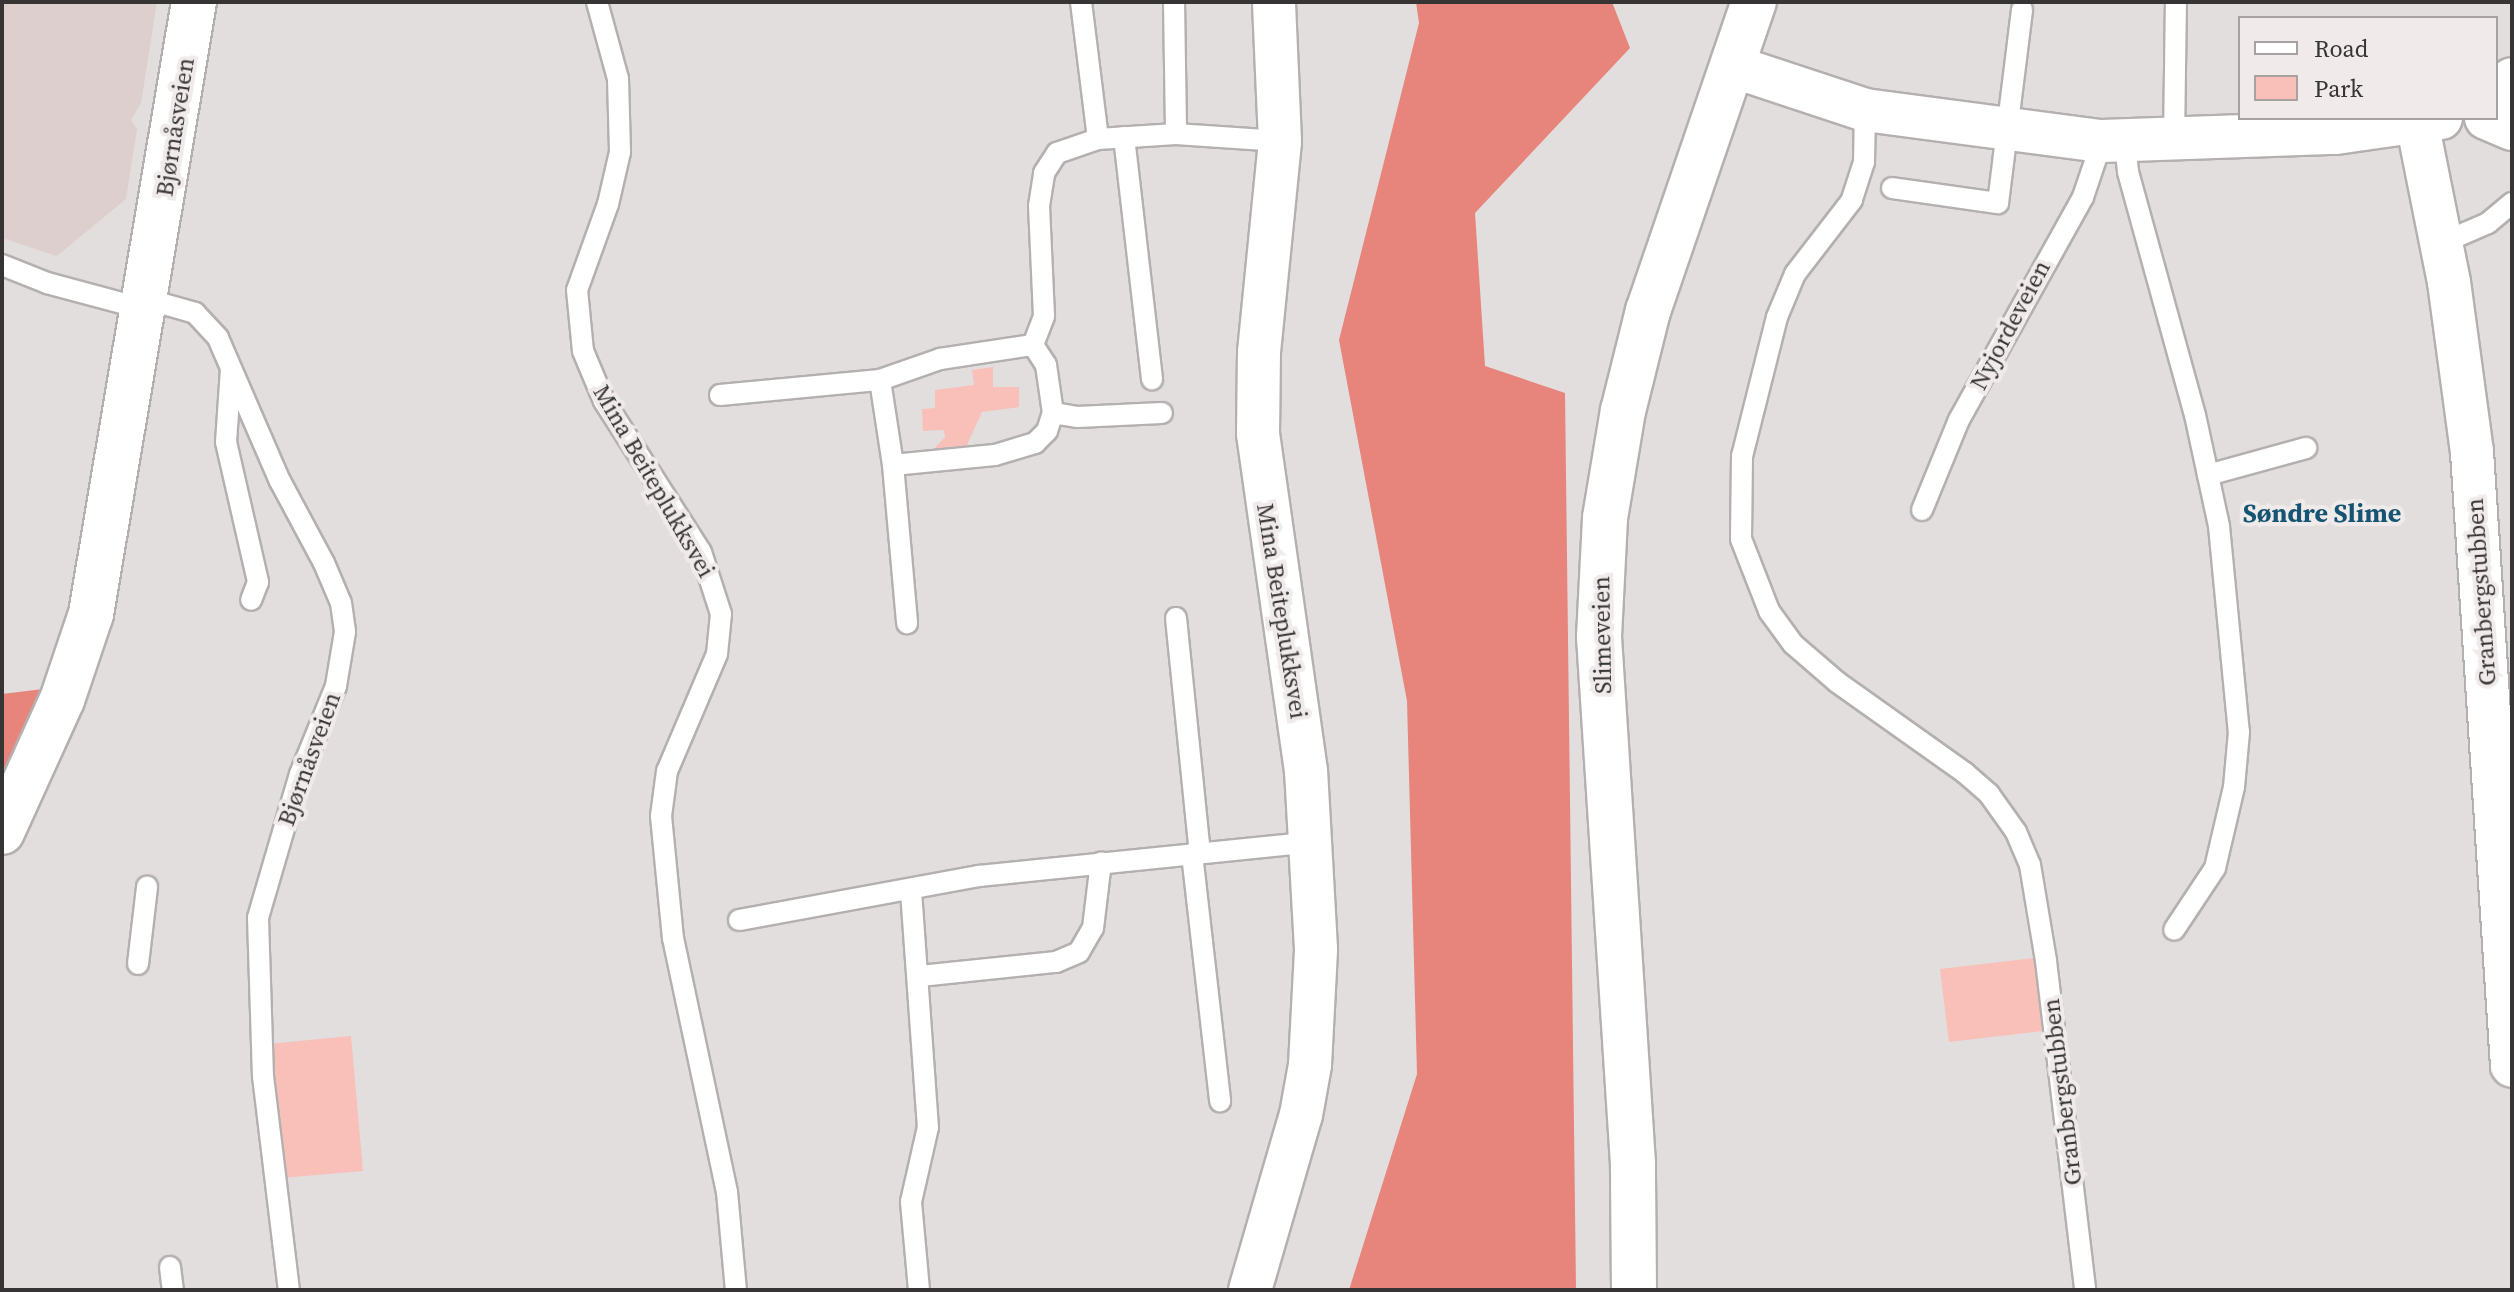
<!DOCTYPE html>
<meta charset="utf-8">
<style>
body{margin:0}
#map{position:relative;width:2514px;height:1292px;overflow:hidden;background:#e2dedd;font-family:"Source Serif 4",serif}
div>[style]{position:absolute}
.built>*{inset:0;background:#dccfcd}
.green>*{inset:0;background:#f9bfb9}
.forest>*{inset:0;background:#e7847c}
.roads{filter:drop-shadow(2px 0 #b5b0b0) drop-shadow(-2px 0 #b5b0b0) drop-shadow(0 2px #b5b0b0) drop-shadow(0 -2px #b5b0b0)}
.lane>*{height:20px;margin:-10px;padding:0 10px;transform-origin:10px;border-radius:10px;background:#fff}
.street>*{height:42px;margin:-21px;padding:0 21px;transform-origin:21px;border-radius:21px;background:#fff}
.secondary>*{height:44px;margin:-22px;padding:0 22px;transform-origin:22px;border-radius:22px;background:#fff}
span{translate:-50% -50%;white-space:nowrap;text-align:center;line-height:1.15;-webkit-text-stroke:8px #f0ebea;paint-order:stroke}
.street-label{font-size:24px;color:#363434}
.neighbourhood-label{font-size:26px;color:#155473;font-weight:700}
.frame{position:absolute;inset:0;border:4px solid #363434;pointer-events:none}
.legend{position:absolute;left:2238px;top:16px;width:260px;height:104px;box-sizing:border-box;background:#f0ebea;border:2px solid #a6a2a1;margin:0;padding:10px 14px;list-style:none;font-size:24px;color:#363434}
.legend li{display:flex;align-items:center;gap:16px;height:40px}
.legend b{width:40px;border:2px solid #a6a2a1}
</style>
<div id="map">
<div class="built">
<div style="clip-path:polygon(2px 2px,157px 2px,141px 103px,131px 120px,137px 129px,126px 199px,57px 256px,2px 238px)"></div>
</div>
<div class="green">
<div style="clip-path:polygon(993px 367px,993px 387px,1019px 387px,1019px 407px,982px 412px,966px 447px,932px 451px,945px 437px,944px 430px,923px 431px,922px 409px,935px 408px,935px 390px,974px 385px,972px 370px)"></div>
<div style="clip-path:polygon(2034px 958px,2042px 1031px,1949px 1042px,1940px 969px)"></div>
<div style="clip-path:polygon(351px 1036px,363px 1171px,281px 1178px,268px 1044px)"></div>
</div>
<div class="forest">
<div style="clip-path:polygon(1416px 2px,1612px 2px,1630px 48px,1475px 213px,1485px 366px,1565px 393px,1576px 1290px,1349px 1290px,1417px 1074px,1407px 701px,1339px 340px,1419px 23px)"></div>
<div style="clip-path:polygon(43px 689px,2px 784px,2px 694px)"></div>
</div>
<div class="roads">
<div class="lane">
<div style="left:597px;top:2px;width:80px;rotate:74.7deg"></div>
<div style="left:618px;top:79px;width:73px;rotate:88.4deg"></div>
<div style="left:620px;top:152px;width:53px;rotate:103deg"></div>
<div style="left:608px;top:204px;width:91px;rotate:109.8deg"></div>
<div style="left:577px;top:290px;width:61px;rotate:84.4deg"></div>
<div style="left:583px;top:351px;width:54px;rotate:67.2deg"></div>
<div style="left:604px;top:401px;width:179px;rotate:57.3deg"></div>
<div style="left:701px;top:552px;width:65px;rotate:72.1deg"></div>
<div style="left:721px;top:614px;width:40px;rotate:95.7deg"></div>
<div style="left:717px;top:654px;width:127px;rotate:113.1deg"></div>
<div style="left:667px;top:771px;width:45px;rotate:97.6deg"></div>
<div style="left:661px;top:816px;width:123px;rotate:84.4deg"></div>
<div style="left:673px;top:938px;width:260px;rotate:78deg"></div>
<div style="left:727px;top:1192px;width:98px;rotate:84.8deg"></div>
<div style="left:1081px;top:2px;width:138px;rotate:82.9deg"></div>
<div style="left:1174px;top:2px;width:132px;rotate:89.1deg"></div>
<div style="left:1865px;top:110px;width:52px;rotate:91.1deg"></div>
<div style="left:1864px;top:162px;width:40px;rotate:108deg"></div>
<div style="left:1852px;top:200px;width:93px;rotate:127.6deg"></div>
<div style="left:1795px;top:274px;width:47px;rotate:112.7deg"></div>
<div style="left:1777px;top:317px;width:143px;rotate:104.1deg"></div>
<div style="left:1742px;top:456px;width:83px;rotate:90.7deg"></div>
<div style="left:1741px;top:539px;width:77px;rotate:68.7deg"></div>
<div style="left:1769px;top:611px;width:41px;rotate:54deg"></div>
<div style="left:1793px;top:644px;width:58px;rotate:40.8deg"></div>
<div style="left:1837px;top:682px;width:157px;rotate:35.4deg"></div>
<div style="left:1965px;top:773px;width:32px;rotate:41deg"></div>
<div style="left:1989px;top:794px;width:47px;rotate:54.6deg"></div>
<div style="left:2016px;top:832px;width:36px;rotate:67deg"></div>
<div style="left:2030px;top:865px;width:97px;rotate:80.5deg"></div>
<div style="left:2046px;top:961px;width:331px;rotate:83.2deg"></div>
<div style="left:1124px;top:137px;width:244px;rotate:83.4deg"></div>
<div style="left:2174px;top:141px;width:139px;rotate:-89.2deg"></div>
<div style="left:2125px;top:143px;width:29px;rotate:84deg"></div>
<div style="left:2128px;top:172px;width:252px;rotate:74.6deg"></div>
<div style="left:2195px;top:415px;width:114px;rotate:77.8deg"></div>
<div style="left:2219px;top:526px;width:207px;rotate:84.5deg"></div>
<div style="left:2239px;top:732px;width:55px;rotate:95.2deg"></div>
<div style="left:2234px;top:787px;width:83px;rotate:103.2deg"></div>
<div style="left:2215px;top:868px;width:74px;rotate:123.5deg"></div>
<div style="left:1892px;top:188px;width:107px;rotate:8.1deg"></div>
<div style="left:1998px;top:203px;width:195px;rotate:-82.9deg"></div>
<div style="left:2442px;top:243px;width:50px;rotate:-23.5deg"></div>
<div style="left:2488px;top:223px;width:31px;rotate:-40deg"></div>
<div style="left:2px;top:265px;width:48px;rotate:21.8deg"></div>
<div style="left:47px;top:283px;width:100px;rotate:15deg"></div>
<div style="left:146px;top:299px;width:51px;rotate:15.9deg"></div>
<div style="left:195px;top:313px;width:34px;rotate:47deg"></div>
<div style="left:218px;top:338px;width:156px;rotate:66.6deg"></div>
<div style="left:280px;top:481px;width:93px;rotate:61.8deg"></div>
<div style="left:324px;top:563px;width:43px;rotate:67deg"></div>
<div style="left:341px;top:603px;width:29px;rotate:82deg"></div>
<div style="left:345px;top:632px;width:55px;rotate:99.5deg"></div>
<div style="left:336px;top:686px;width:95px;rotate:112.2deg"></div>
<div style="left:300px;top:774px;width:150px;rotate:106.3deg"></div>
<div style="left:258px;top:918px;width:158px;rotate:88.2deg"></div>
<div style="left:263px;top:1076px;width:216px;rotate:83.1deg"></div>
<div style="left:231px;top:369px;width:73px;rotate:93.9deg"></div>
<div style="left:226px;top:442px;width:144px;rotate:77.1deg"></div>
<div style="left:258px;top:582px;width:19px;rotate:111deg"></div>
<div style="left:880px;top:380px;width:86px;rotate:81.3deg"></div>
<div style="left:893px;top:465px;width:159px;rotate:84.9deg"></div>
<div style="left:720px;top:395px;width:161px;rotate:-5.4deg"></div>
<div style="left:880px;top:380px;width:64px;rotate:-19.3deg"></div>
<div style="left:940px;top:359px;width:94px;rotate:-8.6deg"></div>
<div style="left:1033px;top:345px;width:31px;rotate:-69deg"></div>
<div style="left:1044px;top:316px;width:110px;rotate:-92.6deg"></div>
<div style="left:1039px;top:206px;width:33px;rotate:-81deg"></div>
<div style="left:1044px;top:173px;width:24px;rotate:-57deg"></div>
<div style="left:1057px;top:153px;width:43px;rotate:-18.9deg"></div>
<div style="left:1098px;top:139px;width:78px;rotate:-3.7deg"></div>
<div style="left:1176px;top:134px;width:104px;rotate:3.9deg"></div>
<div style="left:1053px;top:413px;width:24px;rotate:9deg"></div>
<div style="left:1077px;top:417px;width:85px;rotate:-2.7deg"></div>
<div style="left:893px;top:465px;width:102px;rotate:-5.6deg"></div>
<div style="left:995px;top:455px;width:42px;rotate:-16.7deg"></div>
<div style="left:1035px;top:443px;width:17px;rotate:-45deg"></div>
<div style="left:1047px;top:431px;width:19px;rotate:-72deg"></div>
<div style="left:1053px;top:413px;width:49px;rotate:-98.3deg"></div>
<div style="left:1046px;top:365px;width:24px;rotate:-123deg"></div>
<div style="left:2208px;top:475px;width:102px;rotate:-15.4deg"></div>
<div style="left:1922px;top:510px;width:97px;rotate:-67.7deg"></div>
<div style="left:1959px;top:420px;width:255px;rotate:-60.9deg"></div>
<div style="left:2083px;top:197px;width:59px;rotate:-71.3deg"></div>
<div style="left:1176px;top:618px;width:236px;rotate:84.2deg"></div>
<div style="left:1192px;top:854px;width:249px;rotate:83.5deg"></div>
<div style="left:911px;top:891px;width:237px;rotate:85.9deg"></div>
<div style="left:928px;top:1127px;width:77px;rotate:102.8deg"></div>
<div style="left:911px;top:1202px;width:88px;rotate:84.8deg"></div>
<div style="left:739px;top:920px;width:244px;rotate:-10.4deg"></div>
<div style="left:979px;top:876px;width:335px;rotate:-5.8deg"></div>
<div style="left:138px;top:964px;width:78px;rotate:-83.3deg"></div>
<div style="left:920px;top:976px;width:137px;rotate:-5.9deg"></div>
<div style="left:1056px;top:962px;width:25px;rotate:-23deg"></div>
<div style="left:1079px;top:952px;width:28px;rotate:-60deg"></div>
<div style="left:1093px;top:928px;width:66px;rotate:-83.1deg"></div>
<div style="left:170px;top:1267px;width:23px;rotate:83deg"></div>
</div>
<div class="street">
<div style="left:1732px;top:66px;width:140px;rotate:18.3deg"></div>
<div style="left:1865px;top:110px;width:239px;rotate:7.5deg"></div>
<div style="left:2102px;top:141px;width:234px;rotate:-2deg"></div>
<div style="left:2336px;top:133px;width:106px;rotate:-8.1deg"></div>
<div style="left:2496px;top:93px;width:21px;rotate:-41deg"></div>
<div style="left:2486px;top:118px;width:28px;rotate:23deg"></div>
<div style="left:2417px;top:122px;width:163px;rotate:78.7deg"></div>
<div style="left:2449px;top:282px;width:172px;rotate:82.3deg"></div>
<div style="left:2472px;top:452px;width:615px;rotate:86.27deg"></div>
<div style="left:1250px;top:1290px;width:182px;rotate:-73.8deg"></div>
<div style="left:1301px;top:1115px;width:51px;rotate:-79.8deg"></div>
<div style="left:1310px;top:1065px;width:116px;rotate:-87deg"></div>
<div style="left:1316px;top:949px;width:178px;rotate:-93.2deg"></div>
<div style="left:1306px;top:771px;width:340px;rotate:-98.1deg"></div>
<div style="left:1258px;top:434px;width:82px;rotate:-89.3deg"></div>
<div style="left:1259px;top:352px;width:212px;rotate:-84.3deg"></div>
<div style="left:1280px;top:141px;width:139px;rotate:-92.5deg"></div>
</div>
<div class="secondary">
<div style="left:2px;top:832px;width:145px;rotate:-65.6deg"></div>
<div style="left:62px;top:700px;width:91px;rotate:-71.4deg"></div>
<div style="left:91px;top:614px;width:621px;rotate:-80.45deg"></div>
<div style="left:1634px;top:1290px;width:126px;rotate:-90.5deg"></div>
<div style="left:1633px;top:1164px;width:528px;rotate:-93.69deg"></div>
<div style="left:1599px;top:637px;width:119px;rotate:-87.1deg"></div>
<div style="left:1605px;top:518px;width:109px;rotate:-80.5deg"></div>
<div style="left:1623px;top:411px;width:103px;rotate:-76deg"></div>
<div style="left:1648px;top:311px;width:327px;rotate:-71.1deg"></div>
</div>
</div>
<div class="street-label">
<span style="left:175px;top:127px;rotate:-81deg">Bjørnåsveien</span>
<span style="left:2010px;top:325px;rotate:-62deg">Nyjordeveien</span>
<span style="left:654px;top:481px;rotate:60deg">Mina Beiteplukksvei</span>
<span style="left:2481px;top:592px;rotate:-94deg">Granbergstubben</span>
<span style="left:1282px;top:611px;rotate:81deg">Mina Beiteplukksvei</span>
<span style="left:1602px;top:635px;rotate:-91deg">Slimeveien</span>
<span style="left:309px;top:759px;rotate:-70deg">Bjørnåsveien</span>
<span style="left:2062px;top:1092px;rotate:-97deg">Granbergstubben</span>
</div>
<div class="neighbourhood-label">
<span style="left:2322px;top:514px">Søndre Slime</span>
</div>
<div class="frame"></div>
<ul class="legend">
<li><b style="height:10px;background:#fff"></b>Road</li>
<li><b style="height:22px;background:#f9bfb9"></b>Park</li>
</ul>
</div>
